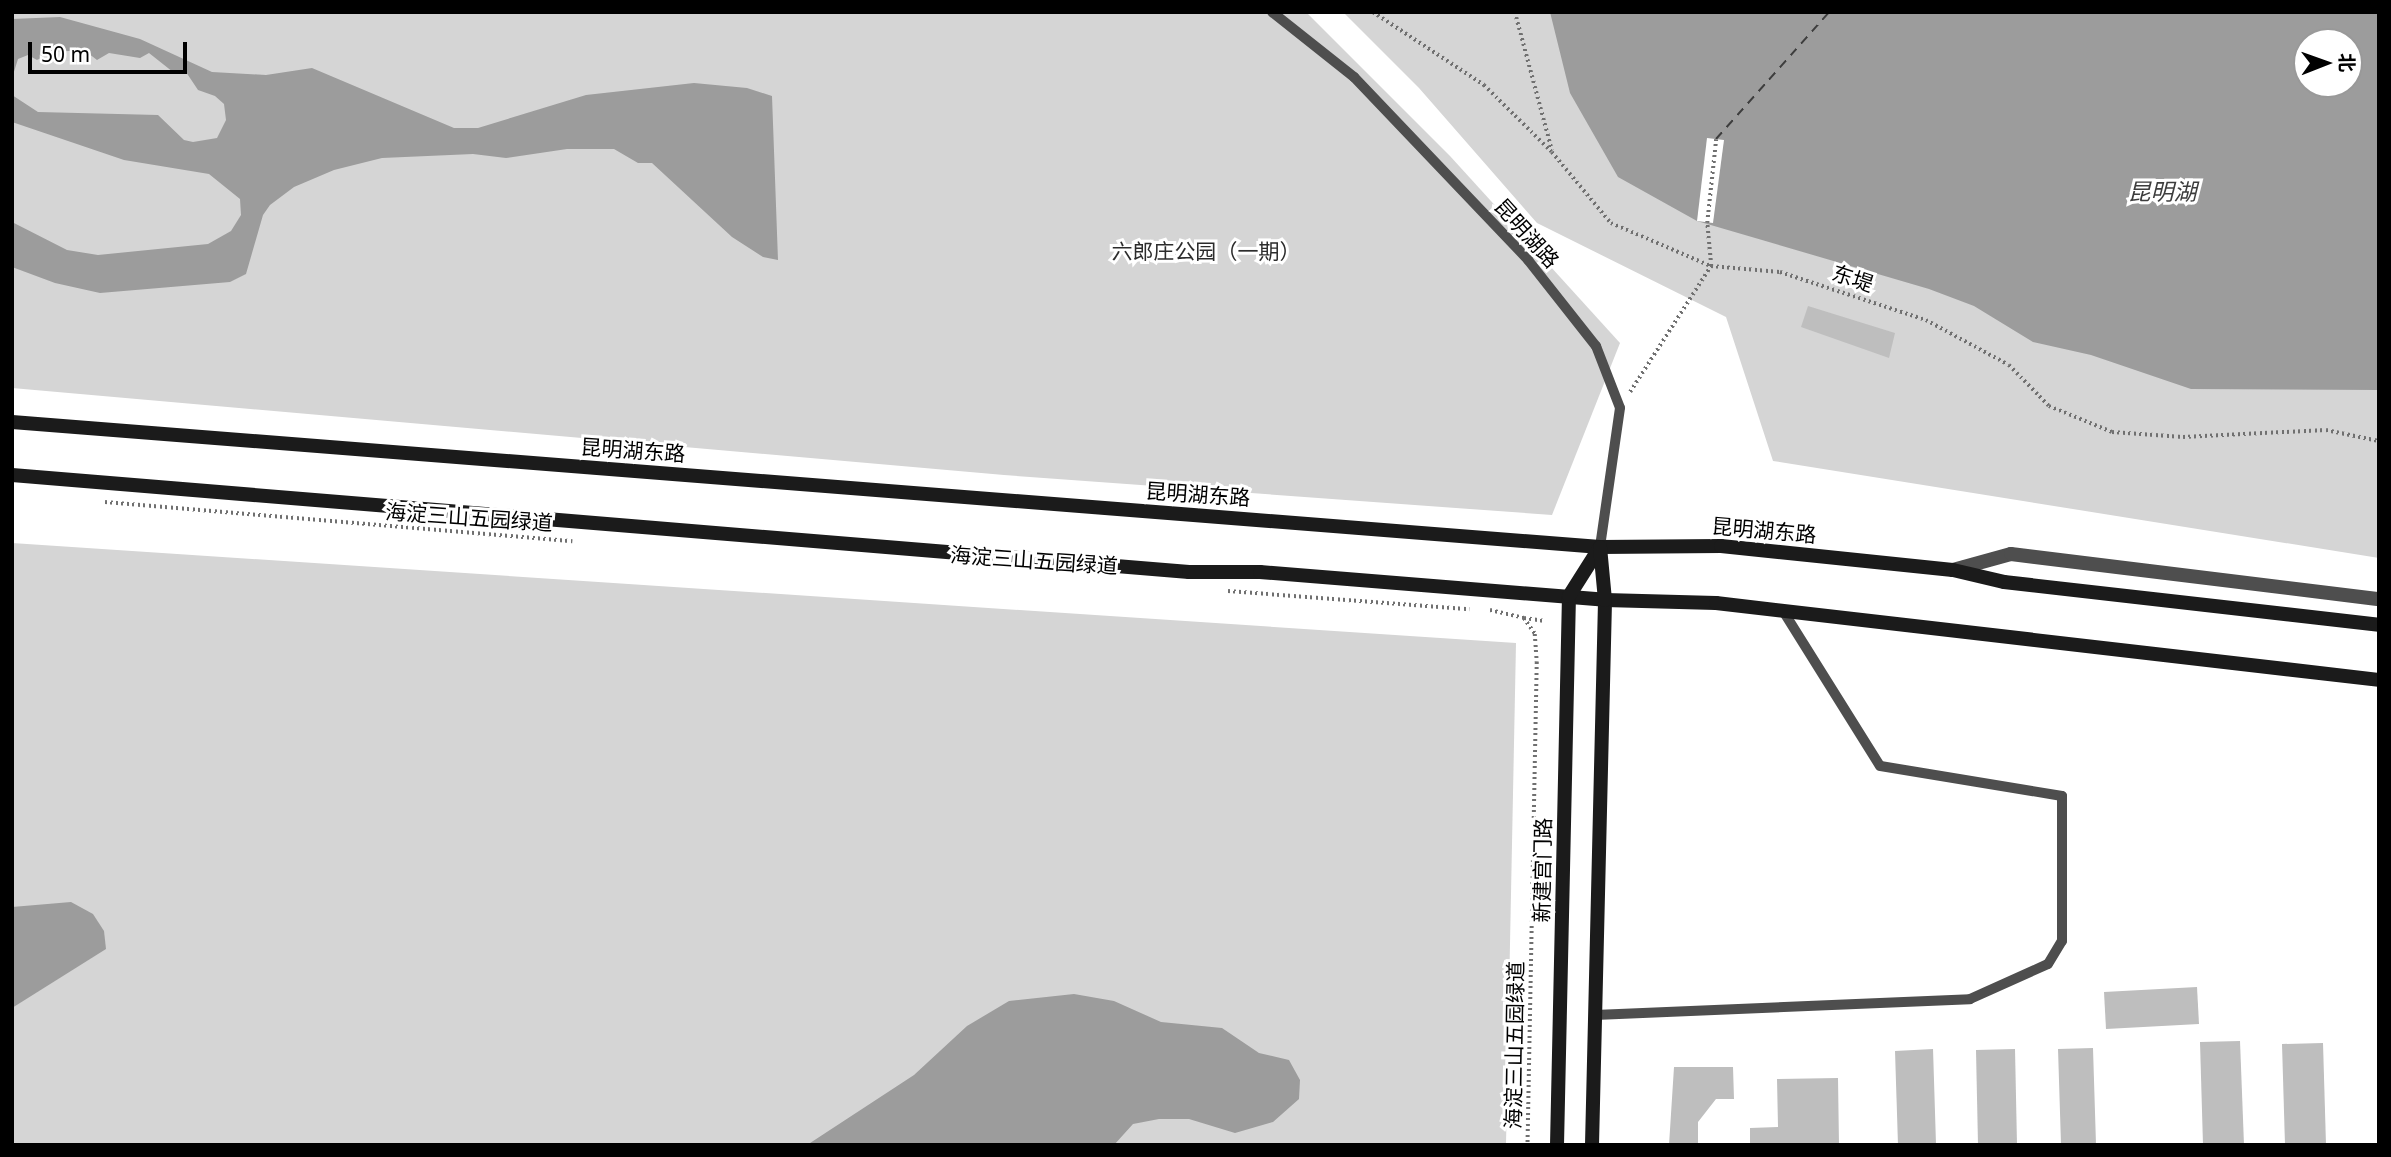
<!DOCTYPE html>
<meta charset="utf-8">
<style>
body{margin:0}
#map{position:relative;width:2391px;height:1157px;overflow:hidden;background:#fff;font-family:"Noto Sans","Noto Sans SC",sans-serif}
div>[style]{position:absolute}
.green>*{inset:0;background:#d5d5d5}
.water>*{inset:0;background:#9c9c9c}
.pier>*{inset:0;background:#fff}
.ferry>*{height:2px;margin-top:-1px;transform-origin:0;background:repeating-linear-gradient(90deg,#3d3d3d 0 9px,transparent 0 16px)}
.building>*{inset:0;background:#bebebe}
.path>*{height:3.5px;margin-top:-1.75px;transform-origin:0;background:repeating-linear-gradient(90deg,#707070 0 2px,transparent 0 5.5px)}
.lane>*{height:10px;margin:-5px;padding:0 5px;transform-origin:5px;border-radius:5px;background:#4e4e4e}
.street>*{height:14px;margin:-7px;padding:0 7px;transform-origin:7px;border-radius:7px;background:#4e4e4e}
.secondary>*{height:14px;margin:-7px;padding:0 7px;transform-origin:7px;border-radius:7px;background:#1b1b1b}
span{translate:-50% -50%;white-space:nowrap;text-align:center;line-height:1.15;-webkit-text-stroke:6px #fff;paint-order:stroke}
.street-label{font-size:21px;color:#000}
.park-label{font-size:21px;color:#2c2c2c}
.water-label{font-size:23px;color:#3d3d3d;font-style:italic}
.frame{position:absolute;inset:0;border:14px solid #000;pointer-events:none}
.north{position:absolute;left:2293px;top:28px;width:70px;height:70px;box-sizing:border-box;background:#fff;border:2px solid #999;border-radius:50%;rotate:89deg;font-size:19px;font-weight:700;line-height:28px;text-align:center;color:#000}
.north::after{content:'';display:block;margin:auto;width:24px;height:32px;background:#000;clip-path:polygon(50% 0,100% 100%,50% 72%,0 100%)}
.scale{position:absolute;left:28px;top:42px;width:159px;height:32px;box-sizing:border-box;border:4px solid #000;border-top:0;padding-left:9px;font-size:21px;line-height:24px;white-space:nowrap;color:#000;-webkit-text-stroke:5px #fff;paint-order:stroke}
</style>
<div id="map">
<div class="green">
<div style="clip-path:polygon(12px 12px,1306px 12px,1450px 156px,1620px 343px,1552px 515px,1004px 475px,12px 388px)"></div>
<div style="clip-path:polygon(evenodd,1343px 12px,2379px 12px,2379px 558px,1773px 461px,1726px 317px,1537px 223px,1419px 88px,1343px 12px,2307px 42px,2349px 42px,2349px 84px,2307px 84px,2307px 42px)"></div>
<div style="clip-path:polygon(12px 543px,1516px 643px,1506px 1145px,12px 1145px)"></div>
</div>
<div class="water">
<div style="clip-path:polygon(evenodd,1550px 12px,2379px 12px,2379px 390px,2191px 389px,2091px 355px,2033px 342px,1974px 306px,1929px 289px,1697px 221px,1618px 177px,1570px 93px,1550px 12px,2307px 42px,2349px 42px,2349px 84px,2307px 84px,2307px 42px)"></div>
<div style="clip-path:polygon(60px 17px,140px 39px,212px 72px,266px 75px,312px 68px,454px 128px,478px 128px,586px 95px,694px 83px,747px 88px,772px 96px,778px 260px,763px 257px,732px 237px,652px 163px,638px 163px,614px 149px,567px 149px,506px 158px,473px 154px,382px 158px,334px 170px,294px 187px,270px 205px,263px 215px,246px 274px,230px 282px,100px 293px,55px 283px,12px 267px,12px 222px,67px 250px,98px 255px,208px 244px,231px 231px,241px 215px,240px 199px,209px 174px,124px 160px,12px 122px,12px 95px,38px 112px,158px 115px,184px 140px,193px 142px,217px 138px,226px 120px,224px 104px,215px 96px,198px 90px,186px 72px,173px 72px,149px 53px,140px 58px,109px 53px,97px 60px,84px 50px,53px 52px,37px 60px,28px 55px,18px 59px,12px 78px,12px 19px)"></div>
<div style="clip-path:polygon(71px 902px,93px 914px,104px 931px,106px 949px,12px 1008px,12px 907px)"></div>
<div style="clip-path:polygon(1074px 994px,1114px 1001px,1161px 1022px,1222px 1028px,1259px 1053px,1289px 1060px,1300px 1080px,1299px 1099px,1273px 1122px,1235px 1133px,1189px 1119px,1159px 1119px,1133px 1124px,1114px 1145px,807px 1145px,914px 1075px,967px 1026px,1009px 1001px)"></div>
</div>
<div class="pier">
<div style="clip-path:polygon(1707px 138px,1724px 140px,1713px 223px,1697px 221px)"></div>
</div>
<div class="ferry">
<div style="left:1716px;top:139px;width:170px;rotate:-48.3deg"></div>
</div>
<div class="building">
<div style="clip-path:polygon(1808px 306px,1895px 333px,1889px 358px,1801px 327px)"></div>
<div style="clip-path:polygon(2197px 987px,2199px 1024px,2106px 1029px,2104px 992px)"></div>
<div style="clip-path:polygon(2240px 1041px,2244px 1145px,2203px 1145px,2200px 1042px)"></div>
<div style="clip-path:polygon(2323px 1043px,2326px 1145px,2285px 1145px,2282px 1044px)"></div>
<div style="clip-path:polygon(2093px 1048px,2096px 1145px,2061px 1145px,2058px 1049px)"></div>
<div style="clip-path:polygon(1933px 1049px,1936px 1145px,1898px 1145px,1895px 1051px)"></div>
<div style="clip-path:polygon(2015px 1049px,2017px 1145px,1978px 1145px,1976px 1050px)"></div>
<div style="clip-path:polygon(1674px 1067px,1733px 1067px,1734px 1099px,1716px 1099px,1698px 1122px,1698px 1145px,1669px 1145px)"></div>
<div style="clip-path:polygon(1838px 1078px,1839px 1145px,1750px 1145px,1750px 1128px,1778px 1127px,1777px 1079px)"></div>
</div>
<div class="path">
<div style="left:1373px;top:12px;width:133px;rotate:33.3deg"></div>
<div style="left:1484px;top:85px;width:95px;rotate:44.6deg"></div>
<div style="left:1552px;top:152px;width:92px;rotate:50.3deg"></div>
<div style="left:1611px;top:223px;width:109px;rotate:23.3deg"></div>
<div style="left:1711px;top:266px;width:69px;rotate:5deg"></div>
<div style="left:1780px;top:272px;width:154px;rotate:18.2deg"></div>
<div style="left:1926px;top:320px;width:94px;rotate:28.5deg"></div>
<div style="left:2009px;top:365px;width:57px;rotate:45.7deg"></div>
<div style="left:2049px;top:406px;width:68px;rotate:22.4deg"></div>
<div style="left:2112px;top:432px;width:71px;rotate:4deg"></div>
<div style="left:2183px;top:437px;width:143px;rotate:-2.8deg"></div>
<div style="left:2326px;top:430px;width:54px;rotate:11.7deg"></div>
<div style="left:1515px;top:12px;width:143px;rotate:75deg"></div>
<div style="left:1630px;top:392px;width:150px;rotate:-57.3deg"></div>
<div style="left:1711px;top:266px;width:43px;rotate:-95.3deg"></div>
<div style="left:1707px;top:223px;width:84px;rotate:-83.9deg"></div>
<div style="left:105px;top:502px;width:469px;rotate:4.8deg"></div>
<div style="left:1228px;top:591px;width:242px;rotate:4.3deg"></div>
<div style="left:1490px;top:610px;width:35px;rotate:13deg"></div>
<div style="left:1524px;top:618px;width:19px;rotate:55deg"></div>
<div style="left:1535px;top:634px;width:28px;rotate:86deg"></div>
<div style="left:1537px;top:662px;width:483px;rotate:91.1deg"></div>
<div style="left:1524px;top:618px;width:21px;rotate:8deg"></div>
</div>
<div class="lane">
<div style="left:1272px;top:12px;width:105px;rotate:38.4deg"></div>
<div style="left:1354px;top:77px;width:253px;rotate:46.4deg"></div>
<div style="left:1528px;top:260px;width:110px;rotate:51.7deg"></div>
<div style="left:1596px;top:346px;width:66px;rotate:68.8deg"></div>
<div style="left:1620px;top:408px;width:140px;rotate:98.2deg"></div>
<div style="left:1595px;top:1015px;width:375px;rotate:-2.4deg"></div>
<div style="left:1970px;top:999px;width:85px;rotate:-24.2deg"></div>
<div style="left:2048px;top:964px;width:27px;rotate:-59deg"></div>
<div style="left:2062px;top:941px;width:145px;rotate:-90deg"></div>
<div style="left:2062px;top:796px;width:184px;rotate:-170.6deg"></div>
<div style="left:1880px;top:766px;width:183px;rotate:-122deg"></div>
</div>
<div class="street">
<div style="left:1953px;top:570px;width:60px;rotate:-15.4deg"></div>
<div style="left:2011px;top:554px;width:371px;rotate:7deg"></div>
</div>
<div class="secondary">
<div style="left:12px;top:422px;width:1593px;rotate:4.5deg"></div>
<div style="left:1600px;top:547px;width:121px;rotate:-0.5deg"></div>
<div style="left:1721px;top:546px;width:233px;rotate:5.9deg"></div>
<div style="left:1953px;top:570px;width:52px;rotate:13.2deg"></div>
<div style="left:2004px;top:582px;width:377px;rotate:6.5deg"></div>
<div style="left:12px;top:475px;width:1181px;rotate:4.71deg"></div>
<div style="left:1189px;top:572px;width:71px"></div>
<div style="left:1260px;top:572px;width:346px;rotate:4.6deg"></div>
<div style="left:1605px;top:600px;width:111px;rotate:1.5deg"></div>
<div style="left:1716px;top:603px;width:667px;rotate:6.62deg"></div>
<div style="left:1557px;top:1145px;width:549px;rotate:-88.75deg"></div>
<div style="left:1569px;top:596px;width:58px;rotate:-57.7deg"></div>
<div style="left:1592px;top:1145px;width:545px;rotate:-88.63deg"></div>
<div style="left:1605px;top:600px;width:53px;rotate:-95.4deg"></div>
</div>
<div class="street-label">
<span style="left:1527px;top:233px;rotate:48deg">昆明湖路</span>
<span style="left:1853px;top:278px;rotate:18deg">东堤</span>
<span style="left:633px;top:450px;rotate:4deg">昆明湖东路</span>
<span style="left:1198px;top:494px;rotate:4deg">昆明湖东路</span>
<span style="left:469px;top:517px;rotate:4deg">海淀三山五园绿道</span>
<span style="left:1764px;top:530px;rotate:5deg">昆明湖东路</span>
<span style="left:1034px;top:560px;rotate:4deg">海淀三山五园绿道</span>
<span style="left:1542px;top:870px;rotate:-89deg">新建宫门路</span>
<span style="left:1514px;top:1045px;rotate:-89deg">海淀三山五园绿道</span>
</div>
<div class="park-label">
<span style="left:1206px;top:251px">六郎庄公园（一期）</span>
</div>
<div class="water-label">
<span style="left:2162px;top:191px">昆明湖</span>
</div>
<div class="frame"></div>
<div class="north">北</div>
<div class="scale">50 m</div>
</div>
